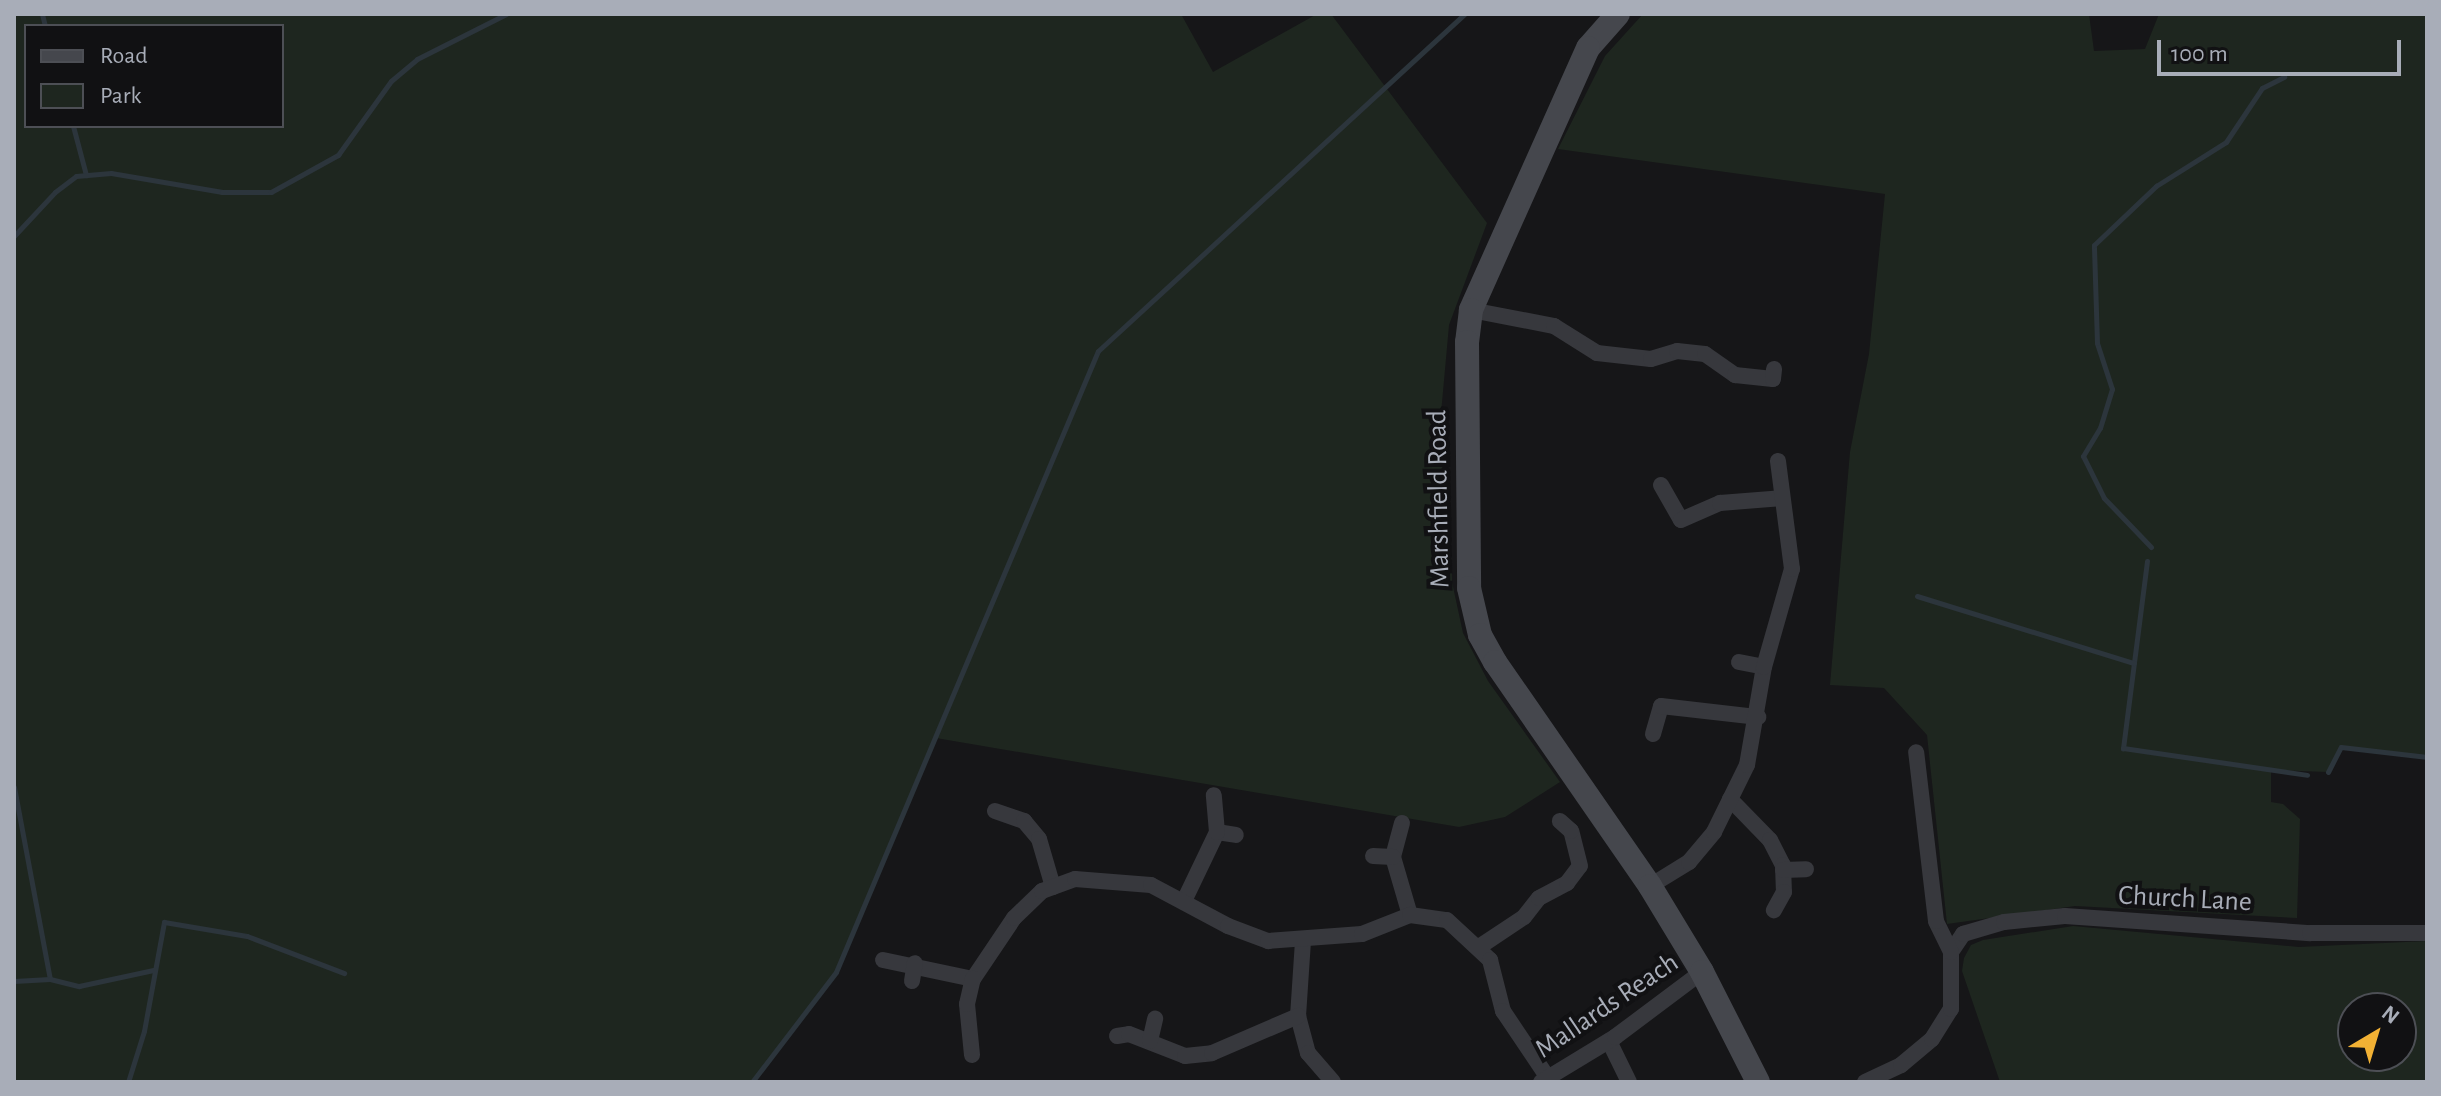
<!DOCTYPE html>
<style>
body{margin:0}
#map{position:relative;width:2441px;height:1096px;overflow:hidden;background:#161618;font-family:"Alegreya Sans",sans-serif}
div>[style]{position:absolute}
.green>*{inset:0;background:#1e261f}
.stream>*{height:5px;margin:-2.5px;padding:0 2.5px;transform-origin:2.5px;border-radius:2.5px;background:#2c353c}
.street>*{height:16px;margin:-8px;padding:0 8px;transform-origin:8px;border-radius:8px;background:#37383d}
.secondary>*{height:24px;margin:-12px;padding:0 12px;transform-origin:12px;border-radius:12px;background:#45474d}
span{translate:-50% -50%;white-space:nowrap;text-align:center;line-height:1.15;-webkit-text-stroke:8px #111113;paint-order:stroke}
.street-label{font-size:28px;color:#a8adb8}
.frame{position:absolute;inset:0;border:16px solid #a8adb8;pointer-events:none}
.legend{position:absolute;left:24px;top:24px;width:260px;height:104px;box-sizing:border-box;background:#111113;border:2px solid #4d4f55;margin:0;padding:10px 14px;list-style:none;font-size:24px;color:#a8adb8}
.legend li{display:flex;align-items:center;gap:16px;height:40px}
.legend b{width:40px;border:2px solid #4d4f55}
.north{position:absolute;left:2337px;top:992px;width:80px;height:80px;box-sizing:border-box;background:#111113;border:2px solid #4d4f55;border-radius:50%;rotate:38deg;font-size:22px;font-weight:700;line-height:32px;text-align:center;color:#a8adb8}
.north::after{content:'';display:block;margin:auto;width:28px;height:36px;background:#f2b134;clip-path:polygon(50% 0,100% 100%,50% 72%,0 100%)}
.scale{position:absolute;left:2157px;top:40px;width:244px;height:36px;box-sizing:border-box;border:4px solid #a8adb8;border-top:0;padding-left:10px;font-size:24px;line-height:28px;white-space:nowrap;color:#a8adb8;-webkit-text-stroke:6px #111113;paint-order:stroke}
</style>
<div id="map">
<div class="green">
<div style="clip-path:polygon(evenodd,14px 14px,1181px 14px,1213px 72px,1317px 14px,1331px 14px,1487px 223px,1449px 325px,1439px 435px,1449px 480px,1452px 582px,1463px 633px,1488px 681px,1560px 782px,1505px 817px,1459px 827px,936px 738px,836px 972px,752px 1082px,14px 1082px,14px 14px,26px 26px,282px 26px,282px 126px,26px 126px,26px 26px)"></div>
<div style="clip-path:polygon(1643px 14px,2089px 14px,2094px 51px,2145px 49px,2159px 14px,2427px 14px,2427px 757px,2341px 747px,2328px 772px,2271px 770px,2271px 802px,2283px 804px,2300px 819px,2297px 918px,2075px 906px,1947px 924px,1927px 735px,1884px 688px,1830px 685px,1850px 452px,1869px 354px,1885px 194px,1558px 149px,1605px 56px)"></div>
<div style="clip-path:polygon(evenodd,2073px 926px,2299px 947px,2427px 941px,2427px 1082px,2000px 1082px,1962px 971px,1964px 958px,1971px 945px,1983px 940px,2073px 926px,2353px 1008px,2401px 1008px,2401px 1056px,2353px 1056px,2353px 1008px)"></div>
</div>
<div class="stream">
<div style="left:42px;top:14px;width:12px;rotate:76deg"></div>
<div style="left:73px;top:126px;width:51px;rotate:75.1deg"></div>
<div style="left:14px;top:236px;width:60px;rotate:-47deg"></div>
<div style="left:55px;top:192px;width:26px;rotate:-37deg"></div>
<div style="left:76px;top:176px;width:35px;rotate:-5deg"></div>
<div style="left:111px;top:173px;width:113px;rotate:9.7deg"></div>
<div style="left:222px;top:192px;width:49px"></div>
<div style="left:271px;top:192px;width:77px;rotate:-28.9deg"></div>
<div style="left:338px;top:155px;width:91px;rotate:-54.4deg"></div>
<div style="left:391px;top:81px;width:34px;rotate:-40deg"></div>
<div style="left:417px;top:59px;width:100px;rotate:-26.8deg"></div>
<div style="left:2151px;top:547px;width:68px;rotate:-133.8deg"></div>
<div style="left:2104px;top:498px;width:47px;rotate:-116.6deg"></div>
<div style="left:2083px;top:456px;width:33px;rotate:-59deg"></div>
<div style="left:2100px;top:428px;width:41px;rotate:-72.9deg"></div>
<div style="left:2112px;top:389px;width:48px;rotate:-108.1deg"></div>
<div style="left:2097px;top:343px;width:98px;rotate:-91.8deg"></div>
<div style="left:2094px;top:245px;width:86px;rotate:-43.6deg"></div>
<div style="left:2156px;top:186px;width:83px;rotate:-32.2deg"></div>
<div style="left:2226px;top:142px;width:65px;rotate:-56.3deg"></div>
<div style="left:2262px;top:88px;width:25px;rotate:-27deg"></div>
<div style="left:2147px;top:561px;width:189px;rotate:97.3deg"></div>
<div style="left:2123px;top:748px;width:186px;rotate:8.3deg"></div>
<div style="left:1917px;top:596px;width:227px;rotate:17.2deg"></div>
<div style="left:2328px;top:772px;width:28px;rotate:-63deg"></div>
<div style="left:2341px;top:747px;width:87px;rotate:6.6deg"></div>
<div style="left:14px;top:787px;width:195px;rotate:79.4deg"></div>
<div style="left:14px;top:981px;width:36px;rotate:-3deg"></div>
<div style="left:50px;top:979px;width:30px;rotate:14deg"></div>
<div style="left:79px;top:986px;width:76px;rotate:-12.2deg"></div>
<div style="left:128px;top:1082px;width:53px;rotate:-72.6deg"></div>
<div style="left:144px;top:1031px;width:111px;rotate:-79.6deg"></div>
<div style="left:164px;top:922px;width:84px;rotate:9.6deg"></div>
<div style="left:247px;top:936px;width:104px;rotate:20.9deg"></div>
<div style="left:752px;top:1082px;width:138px;rotate:-52.6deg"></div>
<div style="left:836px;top:972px;width:674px;rotate:-67.13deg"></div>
<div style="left:1098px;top:351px;width:498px;rotate:-42.6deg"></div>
</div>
<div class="street">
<div style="left:1471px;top:310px;width:85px;rotate:10.9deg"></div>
<div style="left:1554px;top:326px;width:51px;rotate:32.1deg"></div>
<div style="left:1597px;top:353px;width:54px;rotate:6.3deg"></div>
<div style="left:1651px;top:359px;width:27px;rotate:-17deg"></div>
<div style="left:1677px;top:351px;width:28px;rotate:6deg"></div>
<div style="left:1705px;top:354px;width:37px;rotate:35deg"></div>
<div style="left:1735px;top:375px;width:38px;rotate:6deg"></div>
<div style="left:1773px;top:379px;width:10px;rotate:-84deg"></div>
<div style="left:1661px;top:485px;width:40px;rotate:60.3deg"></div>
<div style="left:1681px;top:520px;width:43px;rotate:-23.6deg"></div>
<div style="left:1720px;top:503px;width:62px;rotate:-4.6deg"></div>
<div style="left:1739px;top:662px;width:25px;rotate:11deg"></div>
<div style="left:1653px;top:734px;width:29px;rotate:-74deg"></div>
<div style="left:1661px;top:706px;width:98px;rotate:6.5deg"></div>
<div style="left:1730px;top:799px;width:57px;rotate:45.7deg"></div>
<div style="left:1770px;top:840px;width:28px;rotate:63deg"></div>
<div style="left:1783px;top:865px;width:27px;rotate:88deg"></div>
<div style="left:1784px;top:892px;width:21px;rotate:119deg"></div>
<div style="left:995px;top:811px;width:31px;rotate:19deg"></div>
<div style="left:1024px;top:821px;width:23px;rotate:50deg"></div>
<div style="left:1039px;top:839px;width:50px;rotate:73.7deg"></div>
<div style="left:1402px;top:823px;width:35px;rotate:105deg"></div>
<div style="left:1393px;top:857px;width:60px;rotate:73.7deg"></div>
<div style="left:1217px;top:832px;width:19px;rotate:9deg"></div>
<div style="left:1373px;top:856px;width:20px;rotate:3deg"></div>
<div style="left:1783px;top:870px;width:23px;rotate:-2deg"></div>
<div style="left:1650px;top:886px;width:46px;rotate:-31.6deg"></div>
<div style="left:1689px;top:862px;width:39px;rotate:-50deg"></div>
<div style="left:1714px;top:832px;width:75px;rotate:-63.8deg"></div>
<div style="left:1747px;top:765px;width:99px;rotate:-80.2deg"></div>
<div style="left:1764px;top:667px;width:102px;rotate:-74.1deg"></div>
<div style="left:1792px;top:569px;width:109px;rotate:-97.4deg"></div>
<div style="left:1184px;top:901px;width:76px;rotate:-64.4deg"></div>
<div style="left:1217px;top:832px;width:37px;rotate:-95deg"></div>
<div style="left:1303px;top:941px;width:75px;rotate:93.8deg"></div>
<div style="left:1298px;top:1016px;width:38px;rotate:75deg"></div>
<div style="left:1308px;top:1053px;width:38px;rotate:49deg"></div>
<div style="left:1479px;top:947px;width:54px;rotate:-33.7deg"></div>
<div style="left:1524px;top:917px;width:24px;rotate:-52deg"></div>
<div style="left:1539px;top:898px;width:32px;rotate:-28deg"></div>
<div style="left:1567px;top:883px;width:21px;rotate:-53deg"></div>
<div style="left:1580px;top:866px;width:36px;rotate:-104deg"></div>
<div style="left:1571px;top:831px;width:15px;rotate:-138deg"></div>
<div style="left:1951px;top:952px;width:22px;rotate:-56deg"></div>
<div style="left:1963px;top:934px;width:43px;rotate:-16.3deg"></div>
<div style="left:2004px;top:922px;width:61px;rotate:-5.6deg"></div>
<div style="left:2065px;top:916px;width:246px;rotate:4deg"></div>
<div style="left:2310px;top:933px;width:117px"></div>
<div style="left:883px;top:960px;width:92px;rotate:11.9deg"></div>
<div style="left:973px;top:979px;width:73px;rotate:-56.1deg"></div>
<div style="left:1014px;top:918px;width:39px;rotate:-44deg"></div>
<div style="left:1042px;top:891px;width:35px;rotate:-20deg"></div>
<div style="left:1075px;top:879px;width:76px;rotate:4.5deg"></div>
<div style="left:1151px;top:885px;width:87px;rotate:28deg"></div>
<div style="left:1228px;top:926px;width:43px;rotate:20.6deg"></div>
<div style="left:1268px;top:941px;width:94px;rotate:-4.3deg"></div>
<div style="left:1362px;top:934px;width:52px;rotate:-21.6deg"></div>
<div style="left:1410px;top:915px;width:37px;rotate:8deg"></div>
<div style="left:1447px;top:920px;width:59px;rotate:42.9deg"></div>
<div style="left:1490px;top:960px;width:53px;rotate:75.7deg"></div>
<div style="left:1503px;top:1011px;width:81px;rotate:56.1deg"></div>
<div style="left:912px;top:981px;width:18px;rotate:-81deg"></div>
<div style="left:1117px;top:1036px;width:12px;rotate:-9deg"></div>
<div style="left:1129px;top:1034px;width:60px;rotate:21.4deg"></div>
<div style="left:1185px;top:1056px;width:27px;rotate:-6deg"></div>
<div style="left:1212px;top:1053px;width:94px;rotate:-23.3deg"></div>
<div style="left:1150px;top:1041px;width:23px;rotate:-77deg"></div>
<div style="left:1609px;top:1041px;width:46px;rotate:64deg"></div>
<div style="left:972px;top:1055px;width:51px;rotate:-95.6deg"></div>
<div style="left:967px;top:1004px;width:26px;rotate:-77deg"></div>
<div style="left:1541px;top:1082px;width:87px;rotate:-31.3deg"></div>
<div style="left:1615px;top:1037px;width:109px;rotate:-36.8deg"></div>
<div style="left:1865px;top:1082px;width:40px;rotate:-25deg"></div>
<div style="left:1901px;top:1065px;width:40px;rotate:-40deg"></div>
<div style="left:1932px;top:1039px;width:36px;rotate:-58deg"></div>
<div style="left:1951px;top:1009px;width:57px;rotate:-90deg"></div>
<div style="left:1951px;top:952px;width:34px;rotate:-116deg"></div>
<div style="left:1936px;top:921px;width:170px;rotate:-96.7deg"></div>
</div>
<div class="secondary">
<div style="left:1618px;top:14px;width:45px;rotate:131.4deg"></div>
<div style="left:1588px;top:48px;width:287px;rotate:114.1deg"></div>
<div style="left:1471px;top:310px;width:32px;rotate:97deg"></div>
<div style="left:1467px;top:342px;width:246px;rotate:89.5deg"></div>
<div style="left:1469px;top:588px;width:48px;rotate:76.8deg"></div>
<div style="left:1480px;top:635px;width:31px;rotate:61deg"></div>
<div style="left:1495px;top:662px;width:272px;rotate:55.3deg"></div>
<div style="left:1650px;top:886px;width:100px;rotate:58.8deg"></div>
<div style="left:1702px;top:972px;width:123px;rotate:63deg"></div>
</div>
<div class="street-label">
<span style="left:1439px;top:499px;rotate:-91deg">Marshfield Road</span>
<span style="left:2185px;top:899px;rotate:3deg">Church Lane</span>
<span style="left:1607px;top:1006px;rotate:-34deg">Mallards Reach</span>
</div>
<div class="frame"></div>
<ul class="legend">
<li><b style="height:10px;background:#45474d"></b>Road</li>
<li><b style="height:22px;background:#1e261f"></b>Park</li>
</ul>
<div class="north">N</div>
<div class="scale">100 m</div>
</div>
